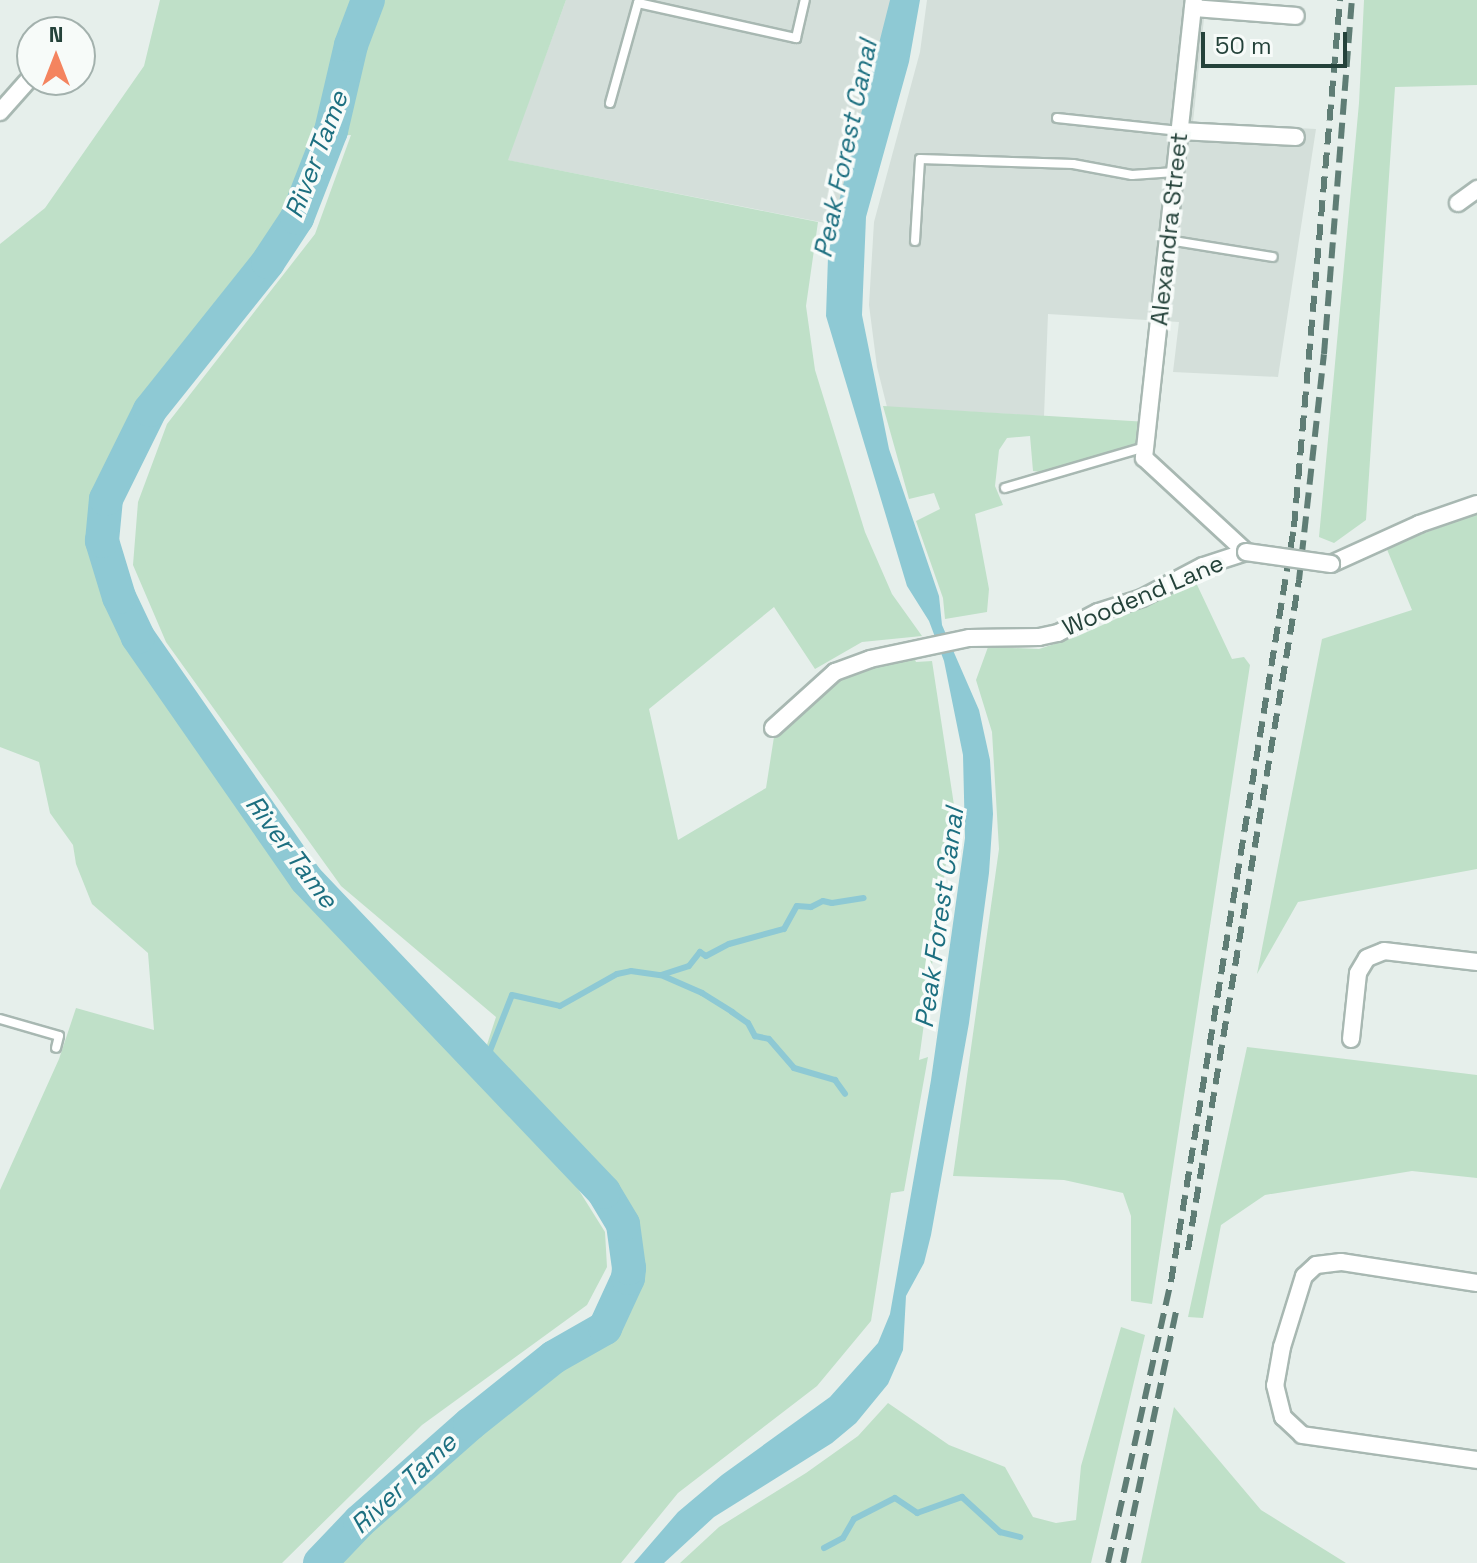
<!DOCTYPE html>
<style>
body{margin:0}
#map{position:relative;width:1477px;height:1563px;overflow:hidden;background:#e6efeb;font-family:"Space Grotesk",sans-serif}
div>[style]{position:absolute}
.built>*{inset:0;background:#d4dfda}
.green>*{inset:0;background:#bfe0c8}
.water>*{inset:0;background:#8ec9d4}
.stream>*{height:6px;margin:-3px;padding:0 3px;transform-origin:3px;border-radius:3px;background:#8ec9d4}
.river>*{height:34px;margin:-17px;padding:0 17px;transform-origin:17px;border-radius:17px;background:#8ec9d4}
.roads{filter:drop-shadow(2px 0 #a8b8b2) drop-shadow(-2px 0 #a8b8b2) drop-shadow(0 2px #a8b8b2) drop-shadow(0 -2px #a8b8b2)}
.service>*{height:8px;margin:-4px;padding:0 4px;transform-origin:4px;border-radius:4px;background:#fff}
.minor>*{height:16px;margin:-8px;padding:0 8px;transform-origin:8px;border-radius:8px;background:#fff}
.rail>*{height:6px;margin-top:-3px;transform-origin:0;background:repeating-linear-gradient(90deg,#5f7d75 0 16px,transparent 0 24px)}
.bridges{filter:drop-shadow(2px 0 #a8b8b2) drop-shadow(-2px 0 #a8b8b2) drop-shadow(0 2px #a8b8b2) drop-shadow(0 -2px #a8b8b2)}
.minor-bridge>*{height:16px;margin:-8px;padding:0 8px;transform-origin:8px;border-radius:8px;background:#fff}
span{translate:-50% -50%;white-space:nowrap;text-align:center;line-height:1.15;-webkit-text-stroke:7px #f7fbf9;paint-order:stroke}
.street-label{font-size:24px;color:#24423a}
.water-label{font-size:26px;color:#1c6f80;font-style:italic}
.north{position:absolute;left:16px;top:16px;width:80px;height:80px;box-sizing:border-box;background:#f7fbf9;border:2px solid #a3b1ad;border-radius:50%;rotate:0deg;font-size:22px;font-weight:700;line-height:32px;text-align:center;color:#24423a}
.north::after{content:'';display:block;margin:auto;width:28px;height:36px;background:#f4845f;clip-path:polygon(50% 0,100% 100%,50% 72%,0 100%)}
.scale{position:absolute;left:1201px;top:32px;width:146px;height:36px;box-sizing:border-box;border:4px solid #24423a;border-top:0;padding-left:10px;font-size:24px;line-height:28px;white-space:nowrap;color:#24423a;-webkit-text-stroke:6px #f7fbf9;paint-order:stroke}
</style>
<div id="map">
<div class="built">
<div style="clip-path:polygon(566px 0,907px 0,851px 228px,507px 160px)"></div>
<div style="clip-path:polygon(927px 0,1206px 0,1193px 122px,1316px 129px,1278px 377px,1173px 372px,1179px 322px,1048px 314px,1044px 416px,887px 407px,877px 367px,869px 305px,874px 222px,920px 52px)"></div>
</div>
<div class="green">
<div style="clip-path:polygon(160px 0,566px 0,508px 160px,818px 222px,806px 306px,815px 370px,865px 532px,892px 594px,922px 636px,862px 642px,815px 669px,774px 607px,649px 709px,678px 840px,766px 788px,776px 724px,835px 673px,912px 652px,916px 662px,932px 661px,954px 805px,919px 1060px,928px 1057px,904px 1191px,891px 1193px,871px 1321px,817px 1386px,678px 1493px,621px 1563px,320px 1563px,360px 1521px,470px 1424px,554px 1357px,605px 1328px,628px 1278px,629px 1268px,623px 1224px,604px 1192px,481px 1063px,496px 1017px,341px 886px,166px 642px,133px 565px,138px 502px,167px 424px,315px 234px,351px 135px,329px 136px,297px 218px,268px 262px,150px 410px,106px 500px,102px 541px,119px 597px,138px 637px,215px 753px,306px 879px,364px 941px,352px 947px,575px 1184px,605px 1232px,607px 1267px,587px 1305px,422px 1425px,282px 1563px,0 1563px,0 1190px,59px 1059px,76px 1008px,154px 1030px,148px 953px,92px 904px,76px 864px,73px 845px,50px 813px,39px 762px,0 747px,0 244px,45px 208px,144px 66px)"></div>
<div style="clip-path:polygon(1364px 0,1477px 0,1477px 85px,1395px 87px,1366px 520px,1334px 543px,1319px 537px,1359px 103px)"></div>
<div style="clip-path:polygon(883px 406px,1148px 422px,1144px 458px,1125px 457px,1048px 473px,1033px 471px,1030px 436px,1007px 438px,999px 450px,995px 486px,1003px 505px,975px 514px,989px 589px,987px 612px,945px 619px,943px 598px,916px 521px,940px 509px,934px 493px,909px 499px)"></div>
<div style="clip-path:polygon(1477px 514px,1477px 869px,1298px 902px,1257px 974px,1322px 639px,1412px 610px,1386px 547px)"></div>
<div style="clip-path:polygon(1191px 572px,1232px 659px,1244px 657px,1250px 665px,1152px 1304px,1131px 1301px,1131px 1216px,1123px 1193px,1064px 1180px,953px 1176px,999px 849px,992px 732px,976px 680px,988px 647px,1039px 649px,1076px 637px,1147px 605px)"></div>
<div style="clip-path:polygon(1247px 1047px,1477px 1075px,1477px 1178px,1412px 1171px,1265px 1195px,1221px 1225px,1203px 1318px,1188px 1317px)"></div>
<div style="clip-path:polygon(1121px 1327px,1145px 1335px,1091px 1563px,680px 1563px,719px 1527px,806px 1473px,858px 1436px,888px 1403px,949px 1445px,1005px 1467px,1033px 1517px,1056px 1523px,1076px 1520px,1081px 1466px)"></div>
<div style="clip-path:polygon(1174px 1407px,1261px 1510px,1346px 1563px,1141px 1563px)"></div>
</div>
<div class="water">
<div style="clip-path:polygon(890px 0,920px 0,909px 62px,866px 217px,862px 315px,889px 449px,939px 596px,942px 625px,979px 710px,990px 760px,993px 814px,989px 873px,969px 1023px,931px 1235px,924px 1263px,906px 1296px,903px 1350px,888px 1384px,856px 1423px,832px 1443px,714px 1517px,664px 1563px,634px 1563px,678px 1512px,722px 1475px,830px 1397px,878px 1343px,890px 1314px,931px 1080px,965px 838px,963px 755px,944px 661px,929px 621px,907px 586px,826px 316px,828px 257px,836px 213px)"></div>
</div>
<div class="stream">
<div style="left:661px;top:975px;width:45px;rotate:23.7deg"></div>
<div style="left:702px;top:993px;width:36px;rotate:32deg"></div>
<div style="left:732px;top:1012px;width:19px;rotate:35deg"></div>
<div style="left:748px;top:1023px;width:15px;rotate:62deg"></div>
<div style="left:755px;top:1036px;width:14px;rotate:12deg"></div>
<div style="left:769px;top:1039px;width:38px;rotate:49deg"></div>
<div style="left:794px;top:1068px;width:43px;rotate:16.3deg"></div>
<div style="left:835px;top:1080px;width:17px;rotate:54deg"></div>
<div style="left:484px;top:1066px;width:76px;rotate:-68.5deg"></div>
<div style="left:512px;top:995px;width:49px;rotate:12.9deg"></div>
<div style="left:560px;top:1006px;width:65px;rotate:-29.3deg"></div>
<div style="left:617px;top:974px;width:14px;rotate:-12deg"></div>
<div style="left:631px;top:971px;width:30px;rotate:8deg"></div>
<div style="left:661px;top:975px;width:29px;rotate:-18deg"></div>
<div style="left:689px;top:966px;width:18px;rotate:-52deg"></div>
<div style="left:700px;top:952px;width:7px;rotate:34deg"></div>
<div style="left:706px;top:956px;width:26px;rotate:-28deg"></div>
<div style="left:729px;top:944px;width:57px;rotate:-15.3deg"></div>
<div style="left:784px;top:929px;width:26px;rotate:-61deg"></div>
<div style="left:797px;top:906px;width:14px;rotate:4deg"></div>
<div style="left:811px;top:907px;width:13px;rotate:-27deg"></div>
<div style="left:823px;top:901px;width:9px;rotate:13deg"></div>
<div style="left:832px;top:903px;width:32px;rotate:-9deg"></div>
<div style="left:824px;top:1548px;width:21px;rotate:-28deg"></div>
<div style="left:843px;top:1538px;width:22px;rotate:-60deg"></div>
<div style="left:854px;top:1519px;width:46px;rotate:-27.1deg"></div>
<div style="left:895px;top:1498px;width:27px;rotate:34deg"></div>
<div style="left:917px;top:1513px;width:48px;rotate:-19.6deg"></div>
<div style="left:962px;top:1497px;width:52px;rotate:42.6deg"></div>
<div style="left:1000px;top:1532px;width:21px;rotate:14deg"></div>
</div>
<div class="river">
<div style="left:320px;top:1563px;width:58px;rotate:-46.4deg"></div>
<div style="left:360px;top:1521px;width:147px;rotate:-41.4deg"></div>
<div style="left:470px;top:1424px;width:107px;rotate:-38.6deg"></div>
<div style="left:554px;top:1357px;width:59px;rotate:-29.6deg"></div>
<div style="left:605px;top:1328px;width:55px;rotate:-65.3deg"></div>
<div style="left:628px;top:1278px;width:10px;rotate:-84deg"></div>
<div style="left:629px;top:1268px;width:44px;rotate:-97.8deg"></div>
<div style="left:623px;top:1224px;width:37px;rotate:-121deg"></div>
<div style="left:604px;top:1192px;width:432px;rotate:-133.6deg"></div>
<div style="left:306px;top:879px;width:295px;rotate:-124.8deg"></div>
<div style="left:138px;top:637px;width:44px;rotate:-115.4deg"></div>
<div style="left:119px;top:597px;width:59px;rotate:-106.9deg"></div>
<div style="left:102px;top:541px;width:42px;rotate:-84.6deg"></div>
<div style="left:106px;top:499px;width:99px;rotate:-63.7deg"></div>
<div style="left:150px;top:410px;width:189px;rotate:-51.4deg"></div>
<div style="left:268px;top:262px;width:53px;rotate:-56.6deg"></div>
<div style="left:297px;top:218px;width:93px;rotate:-68.7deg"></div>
<div style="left:331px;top:131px;width:88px;rotate:-76.9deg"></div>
<div style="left:351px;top:45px;width:48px;rotate:-69.3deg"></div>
</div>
<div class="roads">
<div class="service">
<div style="left:610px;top:103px;width:104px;rotate:-74.4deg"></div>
<div style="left:638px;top:3px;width:162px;rotate:12.5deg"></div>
<div style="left:796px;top:38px;width:39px;rotate:-77deg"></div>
<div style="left:1057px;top:118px;width:123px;rotate:6.1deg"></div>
<div style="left:1168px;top:240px;width:106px;rotate:9.2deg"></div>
<div style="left:915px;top:241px;width:82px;rotate:-86.5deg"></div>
<div style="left:920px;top:159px;width:153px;rotate:1.9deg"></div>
<div style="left:1073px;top:164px;width:60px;rotate:10.6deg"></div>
<div style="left:1132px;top:175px;width:43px;rotate:-4deg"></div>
<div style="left:1005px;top:488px;width:146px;rotate:-16.3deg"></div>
<div style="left:0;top:1019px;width:61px;rotate:16.1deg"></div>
<div style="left:59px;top:1036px;width:12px;rotate:104deg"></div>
</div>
<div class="minor">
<div style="left:1193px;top:8px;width:103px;rotate:4.4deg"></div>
<div style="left:0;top:112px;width:48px;rotate:-48.4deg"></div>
<div style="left:1180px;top:131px;width:116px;rotate:3deg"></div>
<div style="left:1458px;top:203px;width:24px;rotate:-36deg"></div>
<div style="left:1331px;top:564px;width:97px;rotate:-24.4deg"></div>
<div style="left:1419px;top:524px;width:61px;rotate:-19deg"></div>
<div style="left:773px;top:728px;width:84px;rotate:-42.1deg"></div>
<div style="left:835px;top:672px;width:37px;rotate:-20deg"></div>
<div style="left:870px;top:659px;width:101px;rotate:-12deg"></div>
<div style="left:969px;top:638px;width:70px;rotate:-0.8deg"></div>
<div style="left:1039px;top:637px;width:19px;rotate:-12deg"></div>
<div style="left:1058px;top:633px;width:45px;rotate:-27.7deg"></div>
<div style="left:1098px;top:612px;width:46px;rotate:-17.7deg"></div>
<div style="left:1142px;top:598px;width:69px;rotate:-27.7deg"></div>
<div style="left:1203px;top:566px;width:45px;rotate:-18deg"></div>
<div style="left:1246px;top:552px;width:139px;rotate:-137.3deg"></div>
<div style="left:1144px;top:458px;width:461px;rotate:-83.8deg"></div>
<div style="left:1351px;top:1039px;width:66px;rotate:-83.9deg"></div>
<div style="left:1358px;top:973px;width:17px;rotate:-59deg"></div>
<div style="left:1367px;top:958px;width:18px;rotate:-22deg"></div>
<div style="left:1384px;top:951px;width:94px;rotate:6.7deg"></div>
<div style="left:1477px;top:1283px;width:138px;rotate:-171.2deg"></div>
<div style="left:1341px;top:1262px;width:25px;rotate:173deg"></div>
<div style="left:1316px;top:1265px;width:16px;rotate:137deg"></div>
<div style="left:1304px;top:1276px;width:74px;rotate:107.2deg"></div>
<div style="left:1282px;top:1347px;width:39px;rotate:100deg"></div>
<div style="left:1275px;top:1385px;width:33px;rotate:76deg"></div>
<div style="left:1283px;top:1417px;width:26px;rotate:43deg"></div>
<div style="left:1302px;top:1435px;width:177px;rotate:8.1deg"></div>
</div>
</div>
<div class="rail">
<div style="left:1188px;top:1250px;width:679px;rotate:-80.59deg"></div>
<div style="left:1299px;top:580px;width:227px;rotate:-83.7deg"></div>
<div style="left:1324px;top:354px;width:355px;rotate:-85.5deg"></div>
<div style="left:1108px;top:1563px;width:288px;rotate:-77.4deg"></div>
<div style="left:1171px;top:1282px;width:765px;rotate:-80.75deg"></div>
<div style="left:1294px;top:527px;width:529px;rotate:-85.01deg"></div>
<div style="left:1123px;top:1563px;width:257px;rotate:-78.1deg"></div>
</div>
<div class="bridges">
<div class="minor-bridge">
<div style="left:1246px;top:552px;width:86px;rotate:8deg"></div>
</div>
</div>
<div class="street-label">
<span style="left:1169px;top:229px;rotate:-84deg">Alexandra Street</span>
<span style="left:1143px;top:595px;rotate:-23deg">Woodend Lane</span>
</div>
<div class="water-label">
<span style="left:846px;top:149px;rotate:-78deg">Peak Forest Canal</span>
<span style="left:317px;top:155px;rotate:-69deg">River Tame</span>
<span style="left:291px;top:852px;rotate:53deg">River Tame</span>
<span style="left:940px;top:918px;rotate:-82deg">Peak Forest Canal</span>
<span style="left:404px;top:1484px;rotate:-43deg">River Tame</span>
</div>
<div class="north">N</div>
<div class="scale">50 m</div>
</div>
